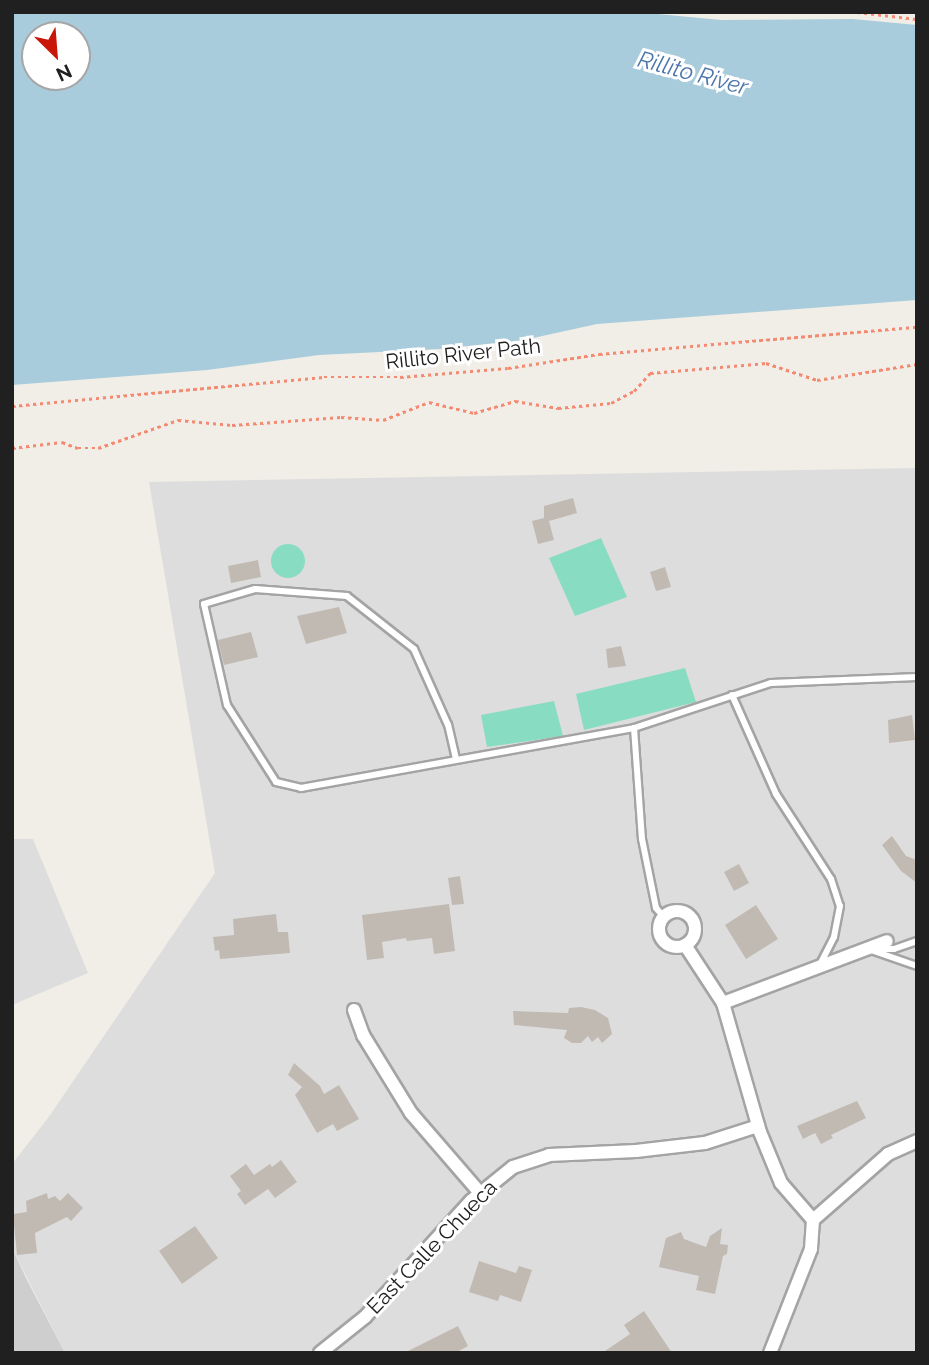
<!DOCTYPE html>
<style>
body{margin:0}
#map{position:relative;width:929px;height:1365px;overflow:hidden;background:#f0eee7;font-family:Raleway,sans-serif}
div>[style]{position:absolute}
.residential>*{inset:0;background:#dedddd}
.religious>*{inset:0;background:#cecece}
.pitch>*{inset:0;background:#88dcc2}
.round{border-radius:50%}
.water>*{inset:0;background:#a9ccdc}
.building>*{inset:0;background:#c1bab3}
.path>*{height:2.5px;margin-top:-1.25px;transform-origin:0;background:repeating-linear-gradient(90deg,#f58a73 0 3.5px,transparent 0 7px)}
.roads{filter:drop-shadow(2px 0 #a4a4a4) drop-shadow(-2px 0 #a4a4a4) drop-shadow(0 2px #a4a4a4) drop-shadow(0 -2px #a4a4a4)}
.lane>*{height:6px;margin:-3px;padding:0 3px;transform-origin:3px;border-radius:3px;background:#fff}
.street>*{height:12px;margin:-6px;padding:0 6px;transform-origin:6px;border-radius:6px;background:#fff}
.street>.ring{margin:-6px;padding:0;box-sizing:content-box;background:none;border:12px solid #fff;border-radius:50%}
span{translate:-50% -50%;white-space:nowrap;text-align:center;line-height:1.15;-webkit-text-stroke:6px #fff;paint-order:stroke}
.street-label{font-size:21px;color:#202020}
.water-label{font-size:23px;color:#4f76ac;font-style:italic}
.frame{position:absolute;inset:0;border:14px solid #202020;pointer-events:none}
.north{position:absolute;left:21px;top:21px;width:70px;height:70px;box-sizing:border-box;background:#fff;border:2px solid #a6a6a6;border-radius:50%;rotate:155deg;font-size:19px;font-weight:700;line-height:28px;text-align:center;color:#202020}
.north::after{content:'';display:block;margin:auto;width:24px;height:32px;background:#c81708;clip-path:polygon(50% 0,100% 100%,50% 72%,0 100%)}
</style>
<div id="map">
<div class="residential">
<div style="clip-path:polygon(917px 468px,917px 1353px,65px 1353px,12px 1248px,12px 1164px,48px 1118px,215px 873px,149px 482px)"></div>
<div style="clip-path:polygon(12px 839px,33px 839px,88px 973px,12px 1005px)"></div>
</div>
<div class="religious">
<div style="clip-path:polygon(12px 1248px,27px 1280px,65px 1353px,12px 1353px)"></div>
</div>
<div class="pitch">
<div style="clip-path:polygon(601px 538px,627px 597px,575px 616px,549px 558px)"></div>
<div class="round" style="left:271px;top:544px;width:34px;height:34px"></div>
<div style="clip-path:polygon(685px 668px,696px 702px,584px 730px,576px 694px)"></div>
<div style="clip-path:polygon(554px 701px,563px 736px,487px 747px,481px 715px)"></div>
</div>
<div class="water">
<div style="clip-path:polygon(evenodd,12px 12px,637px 12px,721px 20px,853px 19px,917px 25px,917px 300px,597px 324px,524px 340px,440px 349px,319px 355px,207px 370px,12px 385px,12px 12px,35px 35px,77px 35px,77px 77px,35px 77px,35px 35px)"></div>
</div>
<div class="building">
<div style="clip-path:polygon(573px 498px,577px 513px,549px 521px,554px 540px,538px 544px,532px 521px,544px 518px,544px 506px)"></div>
<div style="clip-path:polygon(258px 560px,261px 577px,231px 583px,228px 566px)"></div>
<div style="clip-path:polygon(665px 567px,671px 587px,656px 591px,650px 572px)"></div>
<div style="clip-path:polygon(339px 607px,347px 633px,306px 644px,297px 616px)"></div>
<div style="clip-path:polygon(251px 632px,258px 657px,224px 665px,218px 640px)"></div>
<div style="clip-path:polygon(621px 646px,626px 666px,608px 668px,606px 649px)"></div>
<div style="clip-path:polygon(912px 715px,915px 740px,889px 743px,888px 720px)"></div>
<div style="clip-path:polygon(892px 836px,906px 856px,917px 860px,917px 883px,901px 871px,882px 845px)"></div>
<div style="clip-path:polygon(739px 864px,749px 883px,734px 891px,724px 872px)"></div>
<div style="clip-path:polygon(460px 876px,464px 904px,452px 905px,448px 878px)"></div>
<div style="clip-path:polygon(449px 904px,455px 951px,434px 954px,432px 938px,407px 941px,406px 938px,382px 942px,384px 958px,367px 960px,362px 915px)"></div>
<div style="clip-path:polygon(756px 905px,778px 939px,746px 959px,725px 925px)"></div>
<div style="clip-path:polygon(276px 914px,278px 932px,288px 932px,290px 953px,220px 959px,219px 950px,215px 951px,213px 937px,234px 935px,233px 919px)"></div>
<div style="clip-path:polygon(581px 1007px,595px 1010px,608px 1018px,612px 1034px,602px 1043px,598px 1037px,592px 1042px,588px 1036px,581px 1043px,572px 1043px,564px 1038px,567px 1030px,514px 1025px,513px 1011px,568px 1013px,569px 1008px)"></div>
<div style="clip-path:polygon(294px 1063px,320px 1086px,324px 1094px,339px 1085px,359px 1119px,337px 1131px,333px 1124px,317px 1133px,295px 1095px,302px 1087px,288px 1075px)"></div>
<div style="clip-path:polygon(857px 1101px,866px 1118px,831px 1135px,833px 1138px,821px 1144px,815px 1133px,803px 1139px,797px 1126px)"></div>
<div style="clip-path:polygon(281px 1160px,297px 1182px,275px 1198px,268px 1189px,245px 1205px,237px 1194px,241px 1191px,230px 1176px,246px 1164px,254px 1175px,270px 1164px,272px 1167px)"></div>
<div style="clip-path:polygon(47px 1193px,48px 1199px,55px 1196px,60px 1201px,68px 1193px,83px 1208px,71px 1221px,67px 1217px,35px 1233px,37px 1253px,17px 1255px,13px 1214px,27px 1212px,26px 1201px)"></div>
<div style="clip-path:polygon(195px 1226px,218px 1258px,182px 1284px,159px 1251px)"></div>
<div style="clip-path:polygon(722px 1228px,720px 1244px,728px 1245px,727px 1254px,723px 1256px,715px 1294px,696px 1290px,699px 1276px,659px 1267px,666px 1238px,681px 1232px,684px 1239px,706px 1247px,710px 1236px)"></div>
<div style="clip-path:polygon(479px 1261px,516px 1273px,519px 1266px,532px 1270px,521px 1302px,500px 1295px,498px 1301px,469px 1292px)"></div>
<div style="clip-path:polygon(644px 1311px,672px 1353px,602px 1353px,630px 1334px,624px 1325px)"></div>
<div style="clip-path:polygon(458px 1326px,468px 1346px,455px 1353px,404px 1353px)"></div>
</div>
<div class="path">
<div style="left:857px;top:12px;width:60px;rotate:6.7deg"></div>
<div style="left:12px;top:406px;width:313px;rotate:-5.3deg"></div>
<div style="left:324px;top:377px;width:76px"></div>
<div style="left:400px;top:377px;width:108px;rotate:-4.8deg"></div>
<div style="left:508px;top:368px;width:92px;rotate:-8.7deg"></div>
<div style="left:599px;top:354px;width:319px;rotate:-4.9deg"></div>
<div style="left:12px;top:448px;width:50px;rotate:-6.8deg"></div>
<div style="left:62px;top:442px;width:17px;rotate:21deg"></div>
<div style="left:78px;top:448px;width:20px"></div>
<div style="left:98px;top:448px;width:85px;rotate:-19.3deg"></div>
<div style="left:178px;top:420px;width:54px;rotate:5.3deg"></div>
<div style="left:232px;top:425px;width:109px;rotate:-4.2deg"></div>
<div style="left:341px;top:417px;width:42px;rotate:4.1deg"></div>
<div style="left:383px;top:420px;width:49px;rotate:-21.4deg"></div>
<div style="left:429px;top:402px;width:46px;rotate:13.7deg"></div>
<div style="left:474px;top:413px;width:43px;rotate:-16.3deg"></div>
<div style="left:515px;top:401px;width:44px;rotate:9.2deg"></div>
<div style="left:558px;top:408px;width:53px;rotate:-5.4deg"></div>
<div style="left:611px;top:403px;width:26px;rotate:-28deg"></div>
<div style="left:634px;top:391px;width:24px;rotate:-48deg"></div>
<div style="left:650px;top:373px;width:116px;rotate:-4.9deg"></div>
<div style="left:766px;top:363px;width:54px;rotate:18.4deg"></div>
<div style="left:817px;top:380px;width:101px;rotate:-9.1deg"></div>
</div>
<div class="roads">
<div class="lane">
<div style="left:732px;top:695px;width:108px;rotate:66deg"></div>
<div style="left:776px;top:794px;width:101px;rotate:57.1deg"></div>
<div style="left:831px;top:879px;width:28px;rotate:72deg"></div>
<div style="left:840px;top:906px;width:32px;rotate:101deg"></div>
<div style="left:834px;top:937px;width:31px;rotate:117deg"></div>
<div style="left:634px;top:728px;width:111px;rotate:85.9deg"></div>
<div style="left:642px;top:839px;width:70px;rotate:78.5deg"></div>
<div style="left:656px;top:908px;width:12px;rotate:48deg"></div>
<div style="left:456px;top:759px;width:35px;rotate:-103deg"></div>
<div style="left:448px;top:725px;width:83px;rotate:-114.1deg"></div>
<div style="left:414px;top:649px;width:85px;rotate:-141.7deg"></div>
<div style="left:347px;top:596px;width:92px;rotate:-175.6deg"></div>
<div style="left:255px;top:589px;width:53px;rotate:163.6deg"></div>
<div style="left:204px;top:604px;width:104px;rotate:77.2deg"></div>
<div style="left:227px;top:705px;width:91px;rotate:57.5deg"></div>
<div style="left:276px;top:782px;width:26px;rotate:13deg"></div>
<div style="left:301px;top:788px;width:338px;rotate:-10.2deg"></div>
<div style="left:634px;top:728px;width:144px;rotate:-18.2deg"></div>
<div style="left:771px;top:683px;width:146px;rotate:-2.4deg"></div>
<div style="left:868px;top:949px;width:52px;rotate:19.1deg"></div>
<div style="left:877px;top:949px;width:17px"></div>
<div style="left:894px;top:949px;width:24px;rotate:-19deg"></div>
</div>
<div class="street">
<div class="ring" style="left:659px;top:911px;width:24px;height:24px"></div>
<div style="left:685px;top:945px;width:69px;rotate:56.8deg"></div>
<div style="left:723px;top:1003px;width:134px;rotate:74deg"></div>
<div style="left:760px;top:1132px;width:55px;rotate:67.6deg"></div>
<div style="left:781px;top:1183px;width:49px;rotate:49.1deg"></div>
<div style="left:813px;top:1220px;width:29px;rotate:94deg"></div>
<div style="left:811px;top:1249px;width:112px;rotate:111.5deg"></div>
<div style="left:723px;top:1003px;width:175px;rotate:-20.7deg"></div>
<div style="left:354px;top:1010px;width:27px;rotate:70deg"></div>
<div style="left:363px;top:1035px;width:92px;rotate:58.4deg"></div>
<div style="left:411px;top:1113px;width:106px;rotate:49.2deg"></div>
<div style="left:813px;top:1220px;width:100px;rotate:-41.3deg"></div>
<div style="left:888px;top:1154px;width:32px;rotate:-24deg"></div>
<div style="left:320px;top:1353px;width:58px;rotate:-38.7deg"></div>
<div style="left:365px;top:1317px;width:157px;rotate:-47.6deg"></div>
<div style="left:471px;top:1201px;width:54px;rotate:-39deg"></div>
<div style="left:513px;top:1167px;width:38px;rotate:-18deg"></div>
<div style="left:549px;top:1155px;width:87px;rotate:-2.6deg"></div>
<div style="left:636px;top:1151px;width:69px;rotate:-6.6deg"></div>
<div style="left:705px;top:1143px;width:56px;rotate:-17.8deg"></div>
</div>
</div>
<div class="street-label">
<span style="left:463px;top:354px;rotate:-6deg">Rillito River Path</span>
<span style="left:432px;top:1247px;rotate:-46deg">East Calle Chueca</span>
</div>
<div class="water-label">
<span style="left:693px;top:73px;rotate:15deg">Rillito River</span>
</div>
<div class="frame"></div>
<div class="north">N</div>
</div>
